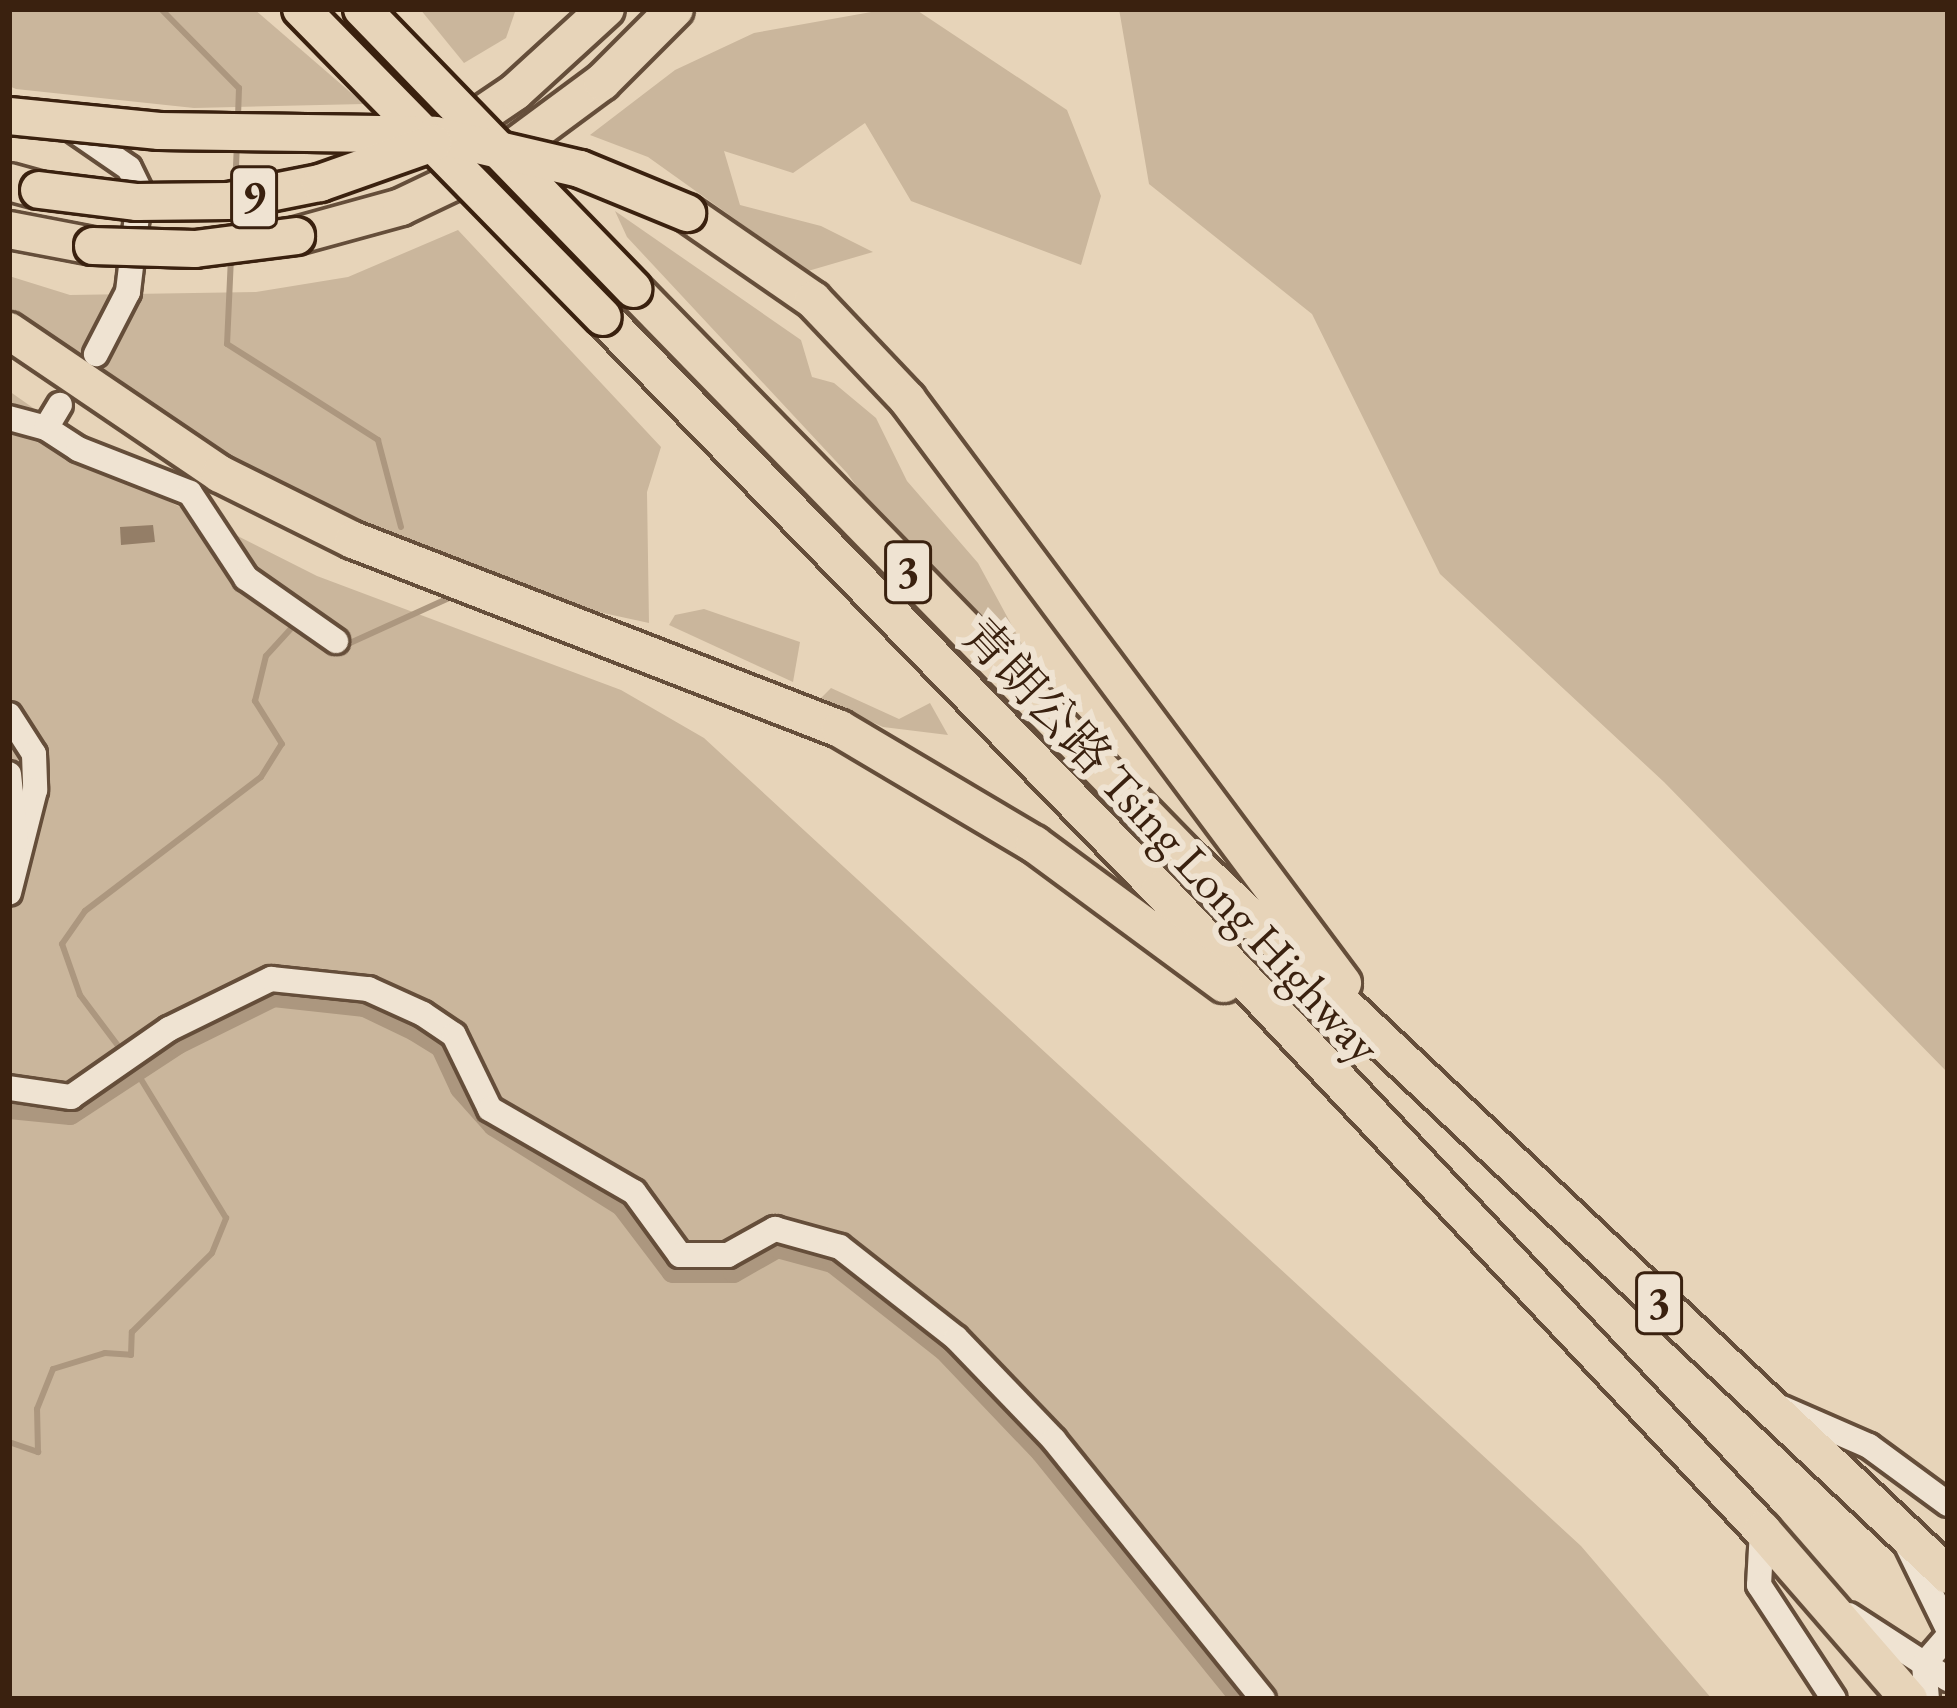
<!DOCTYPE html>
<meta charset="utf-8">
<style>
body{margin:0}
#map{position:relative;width:1957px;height:1708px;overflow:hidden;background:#e7d4b9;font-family:"EB Garamond","Noto Serif TC",serif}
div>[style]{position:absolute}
.green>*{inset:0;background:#cab69c}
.stream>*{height:6px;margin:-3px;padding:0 3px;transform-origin:3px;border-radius:3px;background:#ac977f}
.canal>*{height:21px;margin:-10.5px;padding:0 10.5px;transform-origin:10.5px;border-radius:10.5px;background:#ac977f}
.building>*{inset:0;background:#947e67}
.roads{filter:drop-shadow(3px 0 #654e3a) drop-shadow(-3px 0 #654e3a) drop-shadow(0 3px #654e3a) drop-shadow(0 -3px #654e3a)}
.minor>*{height:24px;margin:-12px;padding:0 12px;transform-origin:12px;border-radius:12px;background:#efe3d2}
.highway>*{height:36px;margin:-18px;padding:0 18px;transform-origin:18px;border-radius:18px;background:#e7d4b9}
.bridges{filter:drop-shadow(3px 0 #3a210f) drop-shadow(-3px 0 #3a210f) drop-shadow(0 3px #3a210f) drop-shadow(0 -3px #3a210f)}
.highway-bridge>*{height:36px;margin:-18px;padding:0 18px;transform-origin:18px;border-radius:18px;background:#e7d4b9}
span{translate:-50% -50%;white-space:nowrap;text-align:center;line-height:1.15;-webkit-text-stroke:12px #efe3d2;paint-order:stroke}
.shield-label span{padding:3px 9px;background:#efe3d2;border:3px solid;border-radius:9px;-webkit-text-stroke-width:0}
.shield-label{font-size:45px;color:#3a210f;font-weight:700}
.street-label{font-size:48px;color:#3a210f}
.frame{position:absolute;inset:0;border:12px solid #3a210f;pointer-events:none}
</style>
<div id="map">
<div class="green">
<div style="clip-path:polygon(9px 9px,254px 9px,364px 104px,194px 108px,16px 89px,9px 86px)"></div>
<div style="clip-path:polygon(420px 9px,516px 9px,506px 38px,464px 63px)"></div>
<div style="clip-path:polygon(888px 9px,915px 9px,1067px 110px,1101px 196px,1081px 265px,911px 201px,865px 123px,793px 173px,724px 151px,740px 205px,821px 226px,873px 252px,808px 271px,648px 157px,590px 135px,675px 70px,754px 33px)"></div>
<div style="clip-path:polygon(1119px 9px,1948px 9px,1948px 1073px,1664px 782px,1440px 574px,1312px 314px,1149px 184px)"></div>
<div style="clip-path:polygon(615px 211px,801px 340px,812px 377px,834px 383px,876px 418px,907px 481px,978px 563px,1030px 659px,883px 523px,847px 473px,627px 237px)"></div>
<div style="clip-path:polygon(458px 230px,661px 447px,647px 492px,649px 623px,571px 606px,258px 485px,9px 314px,9px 276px,70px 295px,256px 292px,348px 277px)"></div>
<div style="clip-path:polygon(9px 391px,160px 497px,317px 576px,621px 690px,704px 738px,1581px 1546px,1712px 1699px,9px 1699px)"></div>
<div style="clip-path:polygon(704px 609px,800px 642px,793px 682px,669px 625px,675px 615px)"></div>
<div style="clip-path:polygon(831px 688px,899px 719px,930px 703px,948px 735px,883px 727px,820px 699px)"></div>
</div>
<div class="stream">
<div style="left:161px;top:9px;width:111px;rotate:45.4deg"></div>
<div style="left:239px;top:88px;width:30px;rotate:92deg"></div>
<div style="left:235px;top:189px;width:46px;rotate:-87.5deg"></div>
<div style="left:231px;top:257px;width:87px;rotate:92.6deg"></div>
<div style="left:227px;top:344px;width:179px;rotate:32.4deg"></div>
<div style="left:378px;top:440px;width:90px;rotate:75.2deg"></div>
<div style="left:339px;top:648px;width:125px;rotate:-24.5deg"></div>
<div style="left:125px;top:1055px;width:75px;rotate:-126.9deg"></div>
<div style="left:80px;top:995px;width:54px;rotate:-109.4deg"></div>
<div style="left:62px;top:944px;width:40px;rotate:-55.1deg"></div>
<div style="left:85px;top:911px;width:221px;rotate:-37.3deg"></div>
<div style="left:261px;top:777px;width:39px;rotate:-58deg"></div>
<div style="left:282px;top:744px;width:51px;rotate:-122.1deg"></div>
<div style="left:255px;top:701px;width:46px;rotate:-76.3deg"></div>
<div style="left:266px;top:656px;width:47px;rotate:-47.6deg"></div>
<div style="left:9px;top:1442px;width:31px;rotate:19deg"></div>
<div style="left:38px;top:1452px;width:43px;rotate:-91.3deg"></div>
<div style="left:37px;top:1409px;width:43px;rotate:-68.2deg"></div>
<div style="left:53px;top:1369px;width:54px;rotate:-17.1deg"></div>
<div style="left:105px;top:1353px;width:26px;rotate:4deg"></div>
<div style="left:131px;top:1355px;width:23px;rotate:-88deg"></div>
<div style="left:132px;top:1332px;width:112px;rotate:-44.6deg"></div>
<div style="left:212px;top:1253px;width:38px;rotate:-68deg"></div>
<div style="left:226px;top:1218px;width:178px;rotate:-121.5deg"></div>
</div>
<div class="canal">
<div style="left:9px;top:1108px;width:61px;rotate:5.6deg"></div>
<div style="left:70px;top:1114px;width:129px;rotate:-33.3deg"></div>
<div style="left:178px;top:1043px;width:106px;rotate:-26.3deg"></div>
<div style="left:273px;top:996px;width:92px;rotate:6.3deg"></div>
<div style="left:364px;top:1006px;width:55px;rotate:25.6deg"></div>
<div style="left:414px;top:1030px;width:32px;rotate:32deg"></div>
<div style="left:441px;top:1047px;width:45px;rotate:65.1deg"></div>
<div style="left:460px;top:1088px;width:50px;rotate:48.3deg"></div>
<div style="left:493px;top:1125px;width:151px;rotate:32deg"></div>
<div style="left:621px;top:1205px;width:84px;rotate:52.7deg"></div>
<div style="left:672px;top:1272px;width:61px"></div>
<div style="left:733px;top:1272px;width:51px;rotate:-29.6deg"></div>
<div style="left:777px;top:1247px;width:57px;rotate:15.3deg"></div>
<div style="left:832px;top:1262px;width:142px;rotate:38.2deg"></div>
<div style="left:944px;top:1350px;width:141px;rotate:46.4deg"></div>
<div style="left:1041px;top:1452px;width:318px;rotate:51deg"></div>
</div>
<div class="building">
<div style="clip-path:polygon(153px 525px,155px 542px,121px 545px,120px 527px)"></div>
</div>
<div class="roads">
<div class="minor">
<div style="left:71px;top:128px;width:70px;rotate:34.6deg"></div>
<div style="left:129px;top:168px;width:25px;rotate:64deg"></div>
<div style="left:140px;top:191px;width:102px;rotate:96.8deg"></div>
<div style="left:128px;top:292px;width:70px;rotate:117.3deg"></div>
<div style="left:9px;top:418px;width:38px;rotate:15deg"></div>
<div style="left:46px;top:428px;width:27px;rotate:-59deg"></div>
<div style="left:46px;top:428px;width:38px;rotate:33deg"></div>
<div style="left:78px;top:449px;width:120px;rotate:21.4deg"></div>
<div style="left:190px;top:493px;width:102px;rotate:56.6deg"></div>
<div style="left:246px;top:578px;width:110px;rotate:35deg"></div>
<div style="left:9px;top:715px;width:46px;rotate:57.3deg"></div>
<div style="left:34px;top:754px;width:36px;rotate:88deg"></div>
<div style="left:35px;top:790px;width:106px;rotate:104.2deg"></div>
<div style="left:9px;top:774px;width:67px;rotate:84deg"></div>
<div style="left:9px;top:1088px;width:63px;rotate:8.3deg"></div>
<div style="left:71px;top:1097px;width:119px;rotate:-34.8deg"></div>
<div style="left:169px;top:1029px;width:114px;rotate:-26.1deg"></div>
<div style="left:271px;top:979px;width:98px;rotate:5.9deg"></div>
<div style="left:368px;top:989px;width:60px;rotate:24.4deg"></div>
<div style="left:423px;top:1014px;width:37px;rotate:34deg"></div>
<div style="left:454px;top:1035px;width:82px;rotate:64.1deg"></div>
<div style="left:490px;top:1109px;width:166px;rotate:30deg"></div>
<div style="left:634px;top:1192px;width:78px;rotate:53.9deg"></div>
<div style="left:680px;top:1255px;width:48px"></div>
<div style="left:728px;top:1255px;width:54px;rotate:-29deg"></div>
<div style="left:775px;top:1229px;width:67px;rotate:15.5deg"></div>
<div style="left:840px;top:1247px;width:147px;rotate:38.1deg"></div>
<div style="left:956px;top:1338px;width:141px;rotate:46.1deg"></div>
<div style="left:1054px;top:1440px;width:333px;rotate:51.1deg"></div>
<div style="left:1782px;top:1408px;width:95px;rotate:23.6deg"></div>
<div style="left:1869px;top:1446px;width:98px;rotate:36.3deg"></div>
<div style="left:1762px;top:1530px;width:55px;rotate:93.1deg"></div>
<div style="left:1759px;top:1585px;width:136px;rotate:56.7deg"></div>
<div style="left:1907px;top:1545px;width:93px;rotate:64deg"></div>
<div style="left:1849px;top:1615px;width:118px;rotate:32.9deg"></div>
<div style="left:1927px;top:1699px;width:35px;rotate:-95deg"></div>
<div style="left:1924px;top:1664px;width:37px;rotate:-49deg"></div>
</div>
<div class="highway">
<div style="left:459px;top:130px;width:68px;rotate:-34.2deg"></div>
<div style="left:515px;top:92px;width:123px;rotate:-42.4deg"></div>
<div style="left:9px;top:182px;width:31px;rotate:15deg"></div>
<div style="left:687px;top:213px;width:153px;rotate:34.6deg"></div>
<div style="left:813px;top:300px;width:137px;rotate:46.5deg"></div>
<div style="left:907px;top:399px;width:729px;rotate:53.26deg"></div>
<div style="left:9px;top:230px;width:86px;rotate:10.8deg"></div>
<div style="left:296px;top:236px;width:109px;rotate:-15.4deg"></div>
<div style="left:401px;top:207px;width:100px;rotate:-25.5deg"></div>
<div style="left:491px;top:164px;width:138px;rotate:-36.5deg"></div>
<div style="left:602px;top:82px;width:103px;rotate:-45deg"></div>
<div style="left:633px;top:289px;width:788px;rotate:45.72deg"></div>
<div style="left:1183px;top:853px;width:1052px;rotate:43.34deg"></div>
<div style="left:603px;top:317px;width:799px;rotate:45.81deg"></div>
<div style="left:1160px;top:890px;width:879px;rotate:46.75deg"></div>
<div style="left:1762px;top:1530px;width:224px;rotate:49deg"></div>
<div style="left:9px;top:331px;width:255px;rotate:34.1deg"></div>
<div style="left:220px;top:474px;width:148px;rotate:26.4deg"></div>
<div style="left:353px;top:540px;width:522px;rotate:21.21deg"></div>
<div style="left:840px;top:729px;width:226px;rotate:30.7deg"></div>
<div style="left:1034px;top:844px;width:236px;rotate:36.4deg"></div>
</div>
</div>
<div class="bridges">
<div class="highway-bridge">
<div style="left:301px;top:9px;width:431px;rotate:45.6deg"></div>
<div style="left:362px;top:9px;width:390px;rotate:45.9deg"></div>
<div style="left:9px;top:116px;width:151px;rotate:5.7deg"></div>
<div style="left:159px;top:131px;width:276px;rotate:0.8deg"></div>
<div style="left:435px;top:135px;width:149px;rotate:13.2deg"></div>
<div style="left:580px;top:169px;width:116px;rotate:22.4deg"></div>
<div style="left:39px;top:190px;width:99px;rotate:7deg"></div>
<div style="left:137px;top:202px;width:92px;rotate:-0.6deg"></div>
<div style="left:229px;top:201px;width:93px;rotate:-11.2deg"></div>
<div style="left:320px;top:183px;width:120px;rotate:-19.5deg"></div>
<div style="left:93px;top:246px;width:102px;rotate:1.7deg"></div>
<div style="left:195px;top:249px;width:102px;rotate:-7.3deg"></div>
</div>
</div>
<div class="shield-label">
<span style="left:254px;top:197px">9</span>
<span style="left:908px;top:572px">3</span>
<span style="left:1659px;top:1303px">3</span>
</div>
<div class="street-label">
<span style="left:1172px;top:840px;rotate:47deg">青朗公路 Tsing Long Highway</span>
</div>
<div class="frame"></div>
</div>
